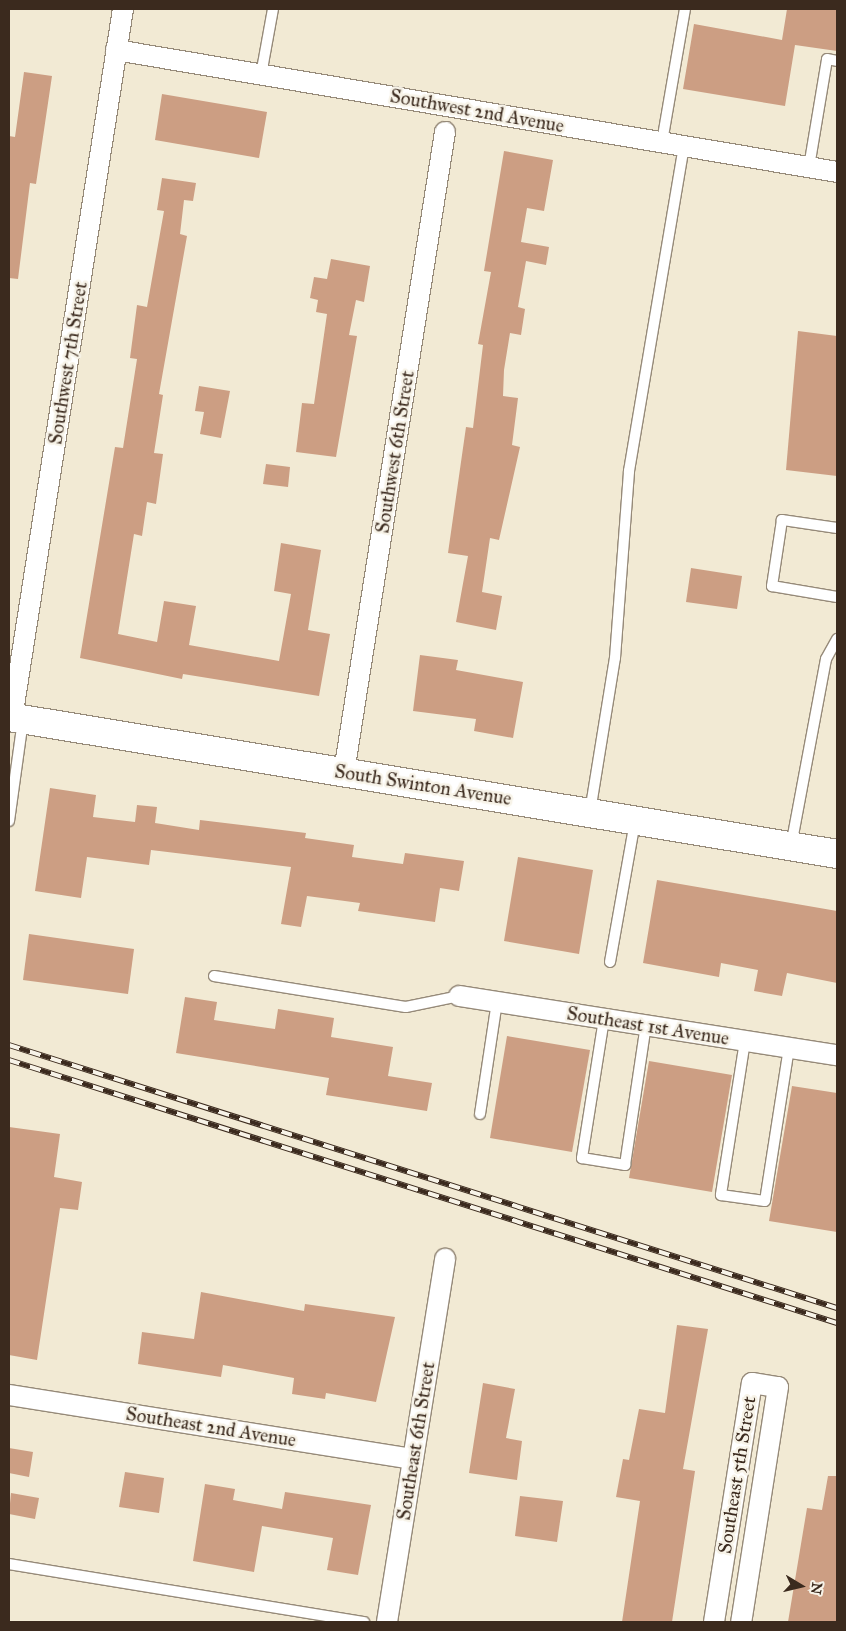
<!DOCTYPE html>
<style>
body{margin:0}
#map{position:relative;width:846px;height:1631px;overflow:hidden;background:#f2ead4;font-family:"IM FELL Great Primer",serif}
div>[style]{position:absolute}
.building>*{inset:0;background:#cc9e83}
.roads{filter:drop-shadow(1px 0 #968a79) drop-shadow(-1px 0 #968a79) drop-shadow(0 1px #968a79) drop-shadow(0 -1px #968a79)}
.lane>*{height:10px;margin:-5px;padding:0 5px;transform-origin:5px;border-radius:5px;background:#fff}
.street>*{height:20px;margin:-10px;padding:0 10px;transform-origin:10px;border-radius:10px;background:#fff}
.secondary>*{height:28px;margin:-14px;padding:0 14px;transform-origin:14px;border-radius:14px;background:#fff}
.rail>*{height:5.5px;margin-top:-2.75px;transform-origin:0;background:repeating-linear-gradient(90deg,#f7f3e8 0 11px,#3b2a1e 0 22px);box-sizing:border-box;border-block:1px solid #3b2a1e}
span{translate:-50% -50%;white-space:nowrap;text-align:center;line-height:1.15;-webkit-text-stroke:5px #f7f3e8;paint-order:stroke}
.street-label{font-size:19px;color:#3b2a1e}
.frame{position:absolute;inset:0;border:10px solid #3b2a1e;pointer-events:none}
.north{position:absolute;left:776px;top:1561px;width:50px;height:50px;-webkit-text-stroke:4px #f7f3e8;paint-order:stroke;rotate:99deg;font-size:14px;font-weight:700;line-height:20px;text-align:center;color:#3b2a1e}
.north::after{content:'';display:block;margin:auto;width:18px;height:22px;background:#3b2a1e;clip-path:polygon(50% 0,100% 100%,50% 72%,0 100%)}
</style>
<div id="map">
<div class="building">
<div style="clip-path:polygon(787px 9px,837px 9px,837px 51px,795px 45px,785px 106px,683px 89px,694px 24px,782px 40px)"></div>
<div style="clip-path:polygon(24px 72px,52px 76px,36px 184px,30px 183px,18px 279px,9px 278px,9px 136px,15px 137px)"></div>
<div style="clip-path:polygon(162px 94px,267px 112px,259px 158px,155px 140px)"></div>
<div style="clip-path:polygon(504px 151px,553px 160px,544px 211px,527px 208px,521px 242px,549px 247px,546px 265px,526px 261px,518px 307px,525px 309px,521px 335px,510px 333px,504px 370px,503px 396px,518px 398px,512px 445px,520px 447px,499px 540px,490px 538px,482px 592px,502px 596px,496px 630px,456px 622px,468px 556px,448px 553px,466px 427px,473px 428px,483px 345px,478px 344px,491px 272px,484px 271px)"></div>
<div style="clip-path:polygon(162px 178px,196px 183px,193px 201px,184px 200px,180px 234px,187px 236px,159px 394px,163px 395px,154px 453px,163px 454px,156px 504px,147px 502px,142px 536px,134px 534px,118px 634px,157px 642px,164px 601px,196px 606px,189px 645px,279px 661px,291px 594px,274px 591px,281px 543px,321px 550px,308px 630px,330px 634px,319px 696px,183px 674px,182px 679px,80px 658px,115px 447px,123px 448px,137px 359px,130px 358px,137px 305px,147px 307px,164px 211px,157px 210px)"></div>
<div style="clip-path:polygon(331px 259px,370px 266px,364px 302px,356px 300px,349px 335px,357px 336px,336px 457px,296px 452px,302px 403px,314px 404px,327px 314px,316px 312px,318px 300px,310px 298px,314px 277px,327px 279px)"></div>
<div style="clip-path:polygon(798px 331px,837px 336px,837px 476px,786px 470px)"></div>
<div style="clip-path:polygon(199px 386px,230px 391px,221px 438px,200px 434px,204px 412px,195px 411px)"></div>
<div style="clip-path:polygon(266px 464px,290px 467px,288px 487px,263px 484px)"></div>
<div style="clip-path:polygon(691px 568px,742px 576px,737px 609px,686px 602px)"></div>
<div style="clip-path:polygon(420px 655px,458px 660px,456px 670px,523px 682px,513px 738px,474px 731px,476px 719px,413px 711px)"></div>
<div style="clip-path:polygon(50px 788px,96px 795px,93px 817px,135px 822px,137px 805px,157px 807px,155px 823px,199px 830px,200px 820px,306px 833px,305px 838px,354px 845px,352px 857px,403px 864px,405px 853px,464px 861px,459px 891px,440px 888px,435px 922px,358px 911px,360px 903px,307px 896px,301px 927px,281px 924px,291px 867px,151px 850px,149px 865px,87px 857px,81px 898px,35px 891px)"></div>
<div style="clip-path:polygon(518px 857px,593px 870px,579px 954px,504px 941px)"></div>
<div style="clip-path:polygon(657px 880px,837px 911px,837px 983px,787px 973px,782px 996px,754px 991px,758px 970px,721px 963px,719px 977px,643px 963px)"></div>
<div style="clip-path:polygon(29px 934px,134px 949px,128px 994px,23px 980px)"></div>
<div style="clip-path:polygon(185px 997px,217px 1002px,214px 1020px,275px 1029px,278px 1009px,334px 1018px,331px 1037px,393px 1047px,388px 1076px,432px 1083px,427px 1111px,326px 1095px,329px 1078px,176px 1053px)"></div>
<div style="clip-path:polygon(507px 1036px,590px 1050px,572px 1152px,490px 1138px)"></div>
<div style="clip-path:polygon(649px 1061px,732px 1075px,712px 1192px,629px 1178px)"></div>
<div style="clip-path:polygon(792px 1086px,837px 1093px,837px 1232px,769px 1221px)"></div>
<div style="clip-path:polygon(9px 1127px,60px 1134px,54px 1177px,82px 1182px,78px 1210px,60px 1208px,37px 1360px,9px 1355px)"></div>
<div style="clip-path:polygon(201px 1292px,304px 1311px,305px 1304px,395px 1317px,376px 1402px,326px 1393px,325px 1399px,292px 1394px,294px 1378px,223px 1365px,221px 1377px,138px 1364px,142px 1332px,194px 1339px)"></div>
<div style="clip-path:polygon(677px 1325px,708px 1329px,683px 1469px,695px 1471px,672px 1622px,622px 1622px,640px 1501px,616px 1497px,623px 1459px,629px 1460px,639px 1409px,665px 1413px)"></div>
<div style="clip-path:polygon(483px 1383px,515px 1389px,506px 1438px,522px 1441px,517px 1480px,469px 1473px)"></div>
<div style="clip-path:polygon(9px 1448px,33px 1452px,29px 1477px,9px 1473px)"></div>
<div style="clip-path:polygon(125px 1472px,164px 1478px,159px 1513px,119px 1507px)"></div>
<div style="clip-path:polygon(828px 1476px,837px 1476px,837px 1622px,788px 1622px,807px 1508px,822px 1510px)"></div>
<div style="clip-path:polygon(205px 1484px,235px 1489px,233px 1500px,282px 1509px,285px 1492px,371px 1505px,358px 1575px,327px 1570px,333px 1538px,262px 1526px,254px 1572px,193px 1561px)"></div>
<div style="clip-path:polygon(11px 1493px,39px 1498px,35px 1519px,9px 1514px)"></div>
<div style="clip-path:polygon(520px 1496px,563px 1501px,557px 1542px,515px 1536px)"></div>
</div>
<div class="roads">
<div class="lane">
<div style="left:261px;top:75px;width:67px;rotate:-79.7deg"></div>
<div style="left:662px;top:142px;width:135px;rotate:-80.2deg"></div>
<div style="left:809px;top:167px;width:109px;rotate:-80.5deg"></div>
<div style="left:827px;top:59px;width:10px;rotate:11deg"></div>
<div style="left:837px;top:528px;width:56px;rotate:-171.7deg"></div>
<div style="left:782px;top:520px;width:67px;rotate:98.6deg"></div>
<div style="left:772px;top:586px;width:66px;rotate:9.6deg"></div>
<div style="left:590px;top:812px;width:156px;rotate:-80.8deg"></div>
<div style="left:615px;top:658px;width:188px;rotate:-85.7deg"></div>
<div style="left:629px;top:471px;width:330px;rotate:-80.4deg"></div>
<div style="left:9px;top:821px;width:102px;rotate:-82.1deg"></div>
<div style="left:791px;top:846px;width:190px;rotate:-79.4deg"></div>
<div style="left:826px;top:659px;width:23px;rotate:-61deg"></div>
<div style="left:610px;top:962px;width:143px;rotate:-79.9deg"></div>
<div style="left:214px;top:976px;width:194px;rotate:9.2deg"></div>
<div style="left:406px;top:1007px;width:54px;rotate:-11.7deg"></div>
<div style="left:604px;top:1019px;width:141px;rotate:99deg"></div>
<div style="left:582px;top:1158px;width:44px;rotate:9.2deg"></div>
<div style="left:625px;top:1165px;width:142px;rotate:-81.5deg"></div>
<div style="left:745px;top:1041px;width:156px;rotate:98.9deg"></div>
<div style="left:721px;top:1195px;width:44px;rotate:7.8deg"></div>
<div style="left:765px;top:1201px;width:155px;rotate:-81.1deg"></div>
<div style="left:480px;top:1114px;width:113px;rotate:-81.4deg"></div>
<div style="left:9px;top:1564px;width:360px;rotate:9.3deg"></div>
</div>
<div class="street">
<div style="left:116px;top:50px;width:731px;rotate:9.6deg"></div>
<div style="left:12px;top:718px;width:718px;rotate:-81.1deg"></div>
<div style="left:344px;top:772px;width:648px;rotate:-81.03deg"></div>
<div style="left:459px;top:996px;width:383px;rotate:8.9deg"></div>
<div style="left:9px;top:1395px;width:409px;rotate:9deg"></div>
<div style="left:387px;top:1622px;width:368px;rotate:-80.9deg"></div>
<div style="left:714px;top:1622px;width:242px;rotate:-81deg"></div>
<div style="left:752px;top:1383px;width:26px;rotate:9deg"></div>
<div style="left:778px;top:1387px;width:238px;rotate:98.9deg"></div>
</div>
<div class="secondary">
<div style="left:9px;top:717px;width:839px;rotate:9.39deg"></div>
</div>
</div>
<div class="rail">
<div style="left:9px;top:1045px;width:869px;rotate:17.62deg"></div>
<div style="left:9px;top:1060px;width:869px;rotate:17.62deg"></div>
</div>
<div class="street-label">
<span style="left:477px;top:111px;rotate:10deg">Southwest 2nd Avenue</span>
<span style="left:68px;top:363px;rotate:-81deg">Southwest 7th Street</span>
<span style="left:395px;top:452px;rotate:-81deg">Southwest 6th Street</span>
<span style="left:423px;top:785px;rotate:9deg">South Swinton Avenue</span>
<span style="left:648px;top:1026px;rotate:9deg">Southeast 1st Avenue</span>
<span style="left:211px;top:1427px;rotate:9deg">Southeast 2nd Avenue</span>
<span style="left:416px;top:1441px;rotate:-81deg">Southeast 6th Street</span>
<span style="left:737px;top:1475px;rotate:-81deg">Southeast 5th Street</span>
</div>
<div class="frame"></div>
<div class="north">N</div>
</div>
